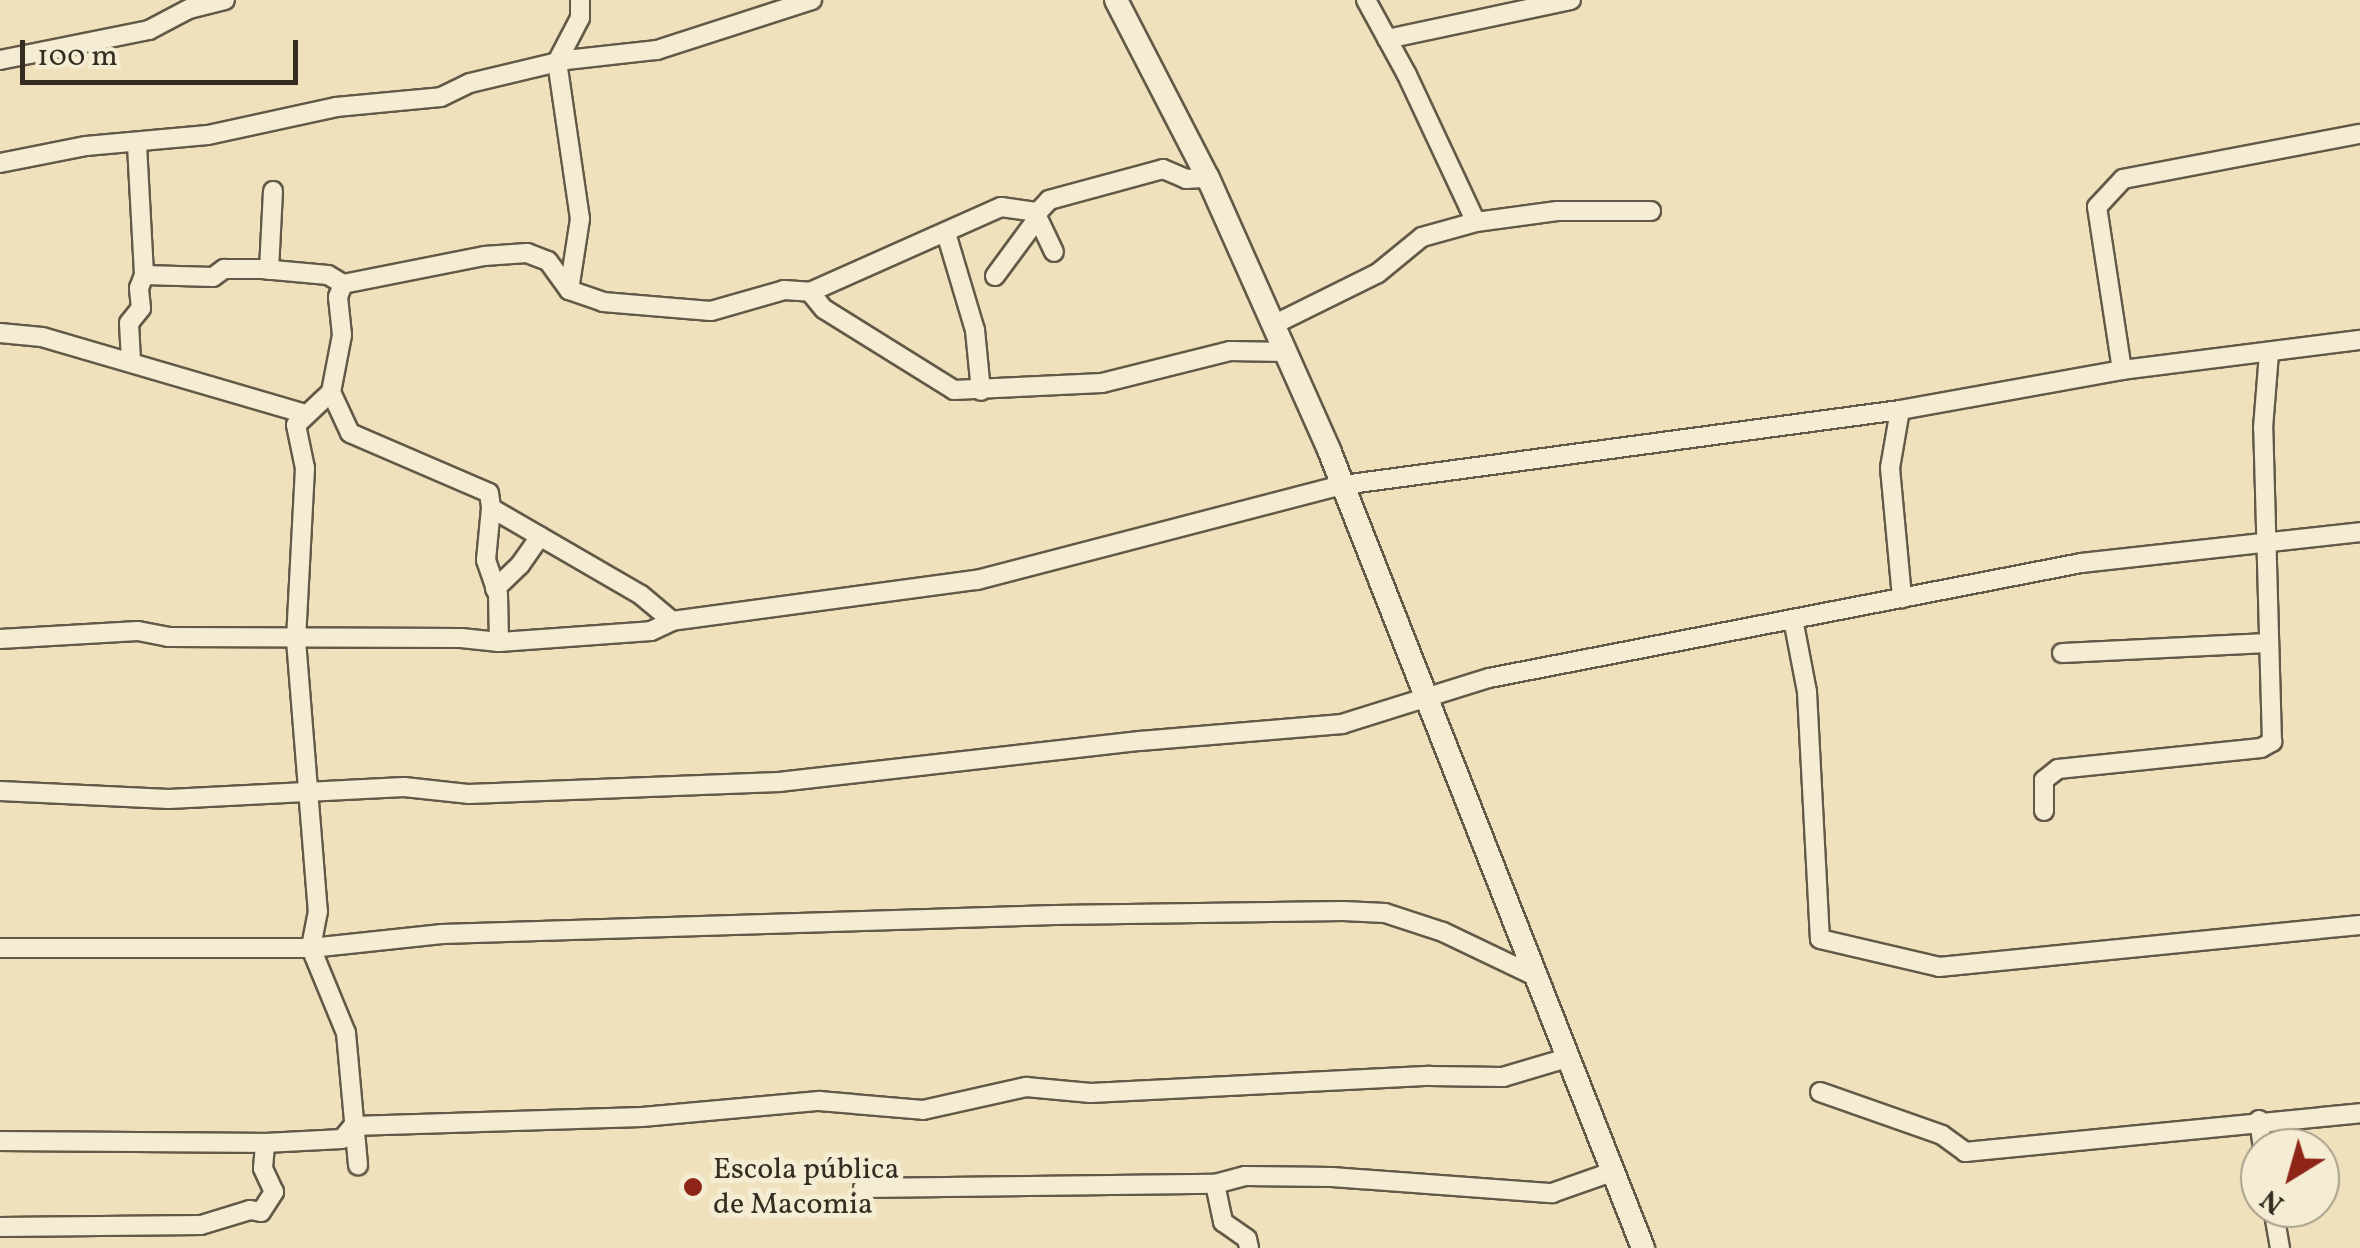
<!DOCTYPE html>
<meta charset="utf-8">
<style>
body{margin:0}
#map{position:relative;width:2360px;height:1248px;overflow:hidden;background:#eee1bc;font-family:Vollkorn,serif}
div>[style]{position:absolute}
.roads{filter:drop-shadow(2px 0 #635948) drop-shadow(-2px 0 #635948) drop-shadow(0 2px #635948) drop-shadow(0 -2px #635948)}
.minor>*{height:18px;margin:-9px;padding:0 9px;transform-origin:9px;border-radius:9px;background:#f4ecd3}
.secondary>*{height:22px;margin:-11px;padding:0 11px;transform-origin:11px;border-radius:11px;background:#f4ecd3}
.dots>*{width:28px;height:28px;translate:-50% -50%;box-sizing:border-box;border:5px solid #f4ecd3;border-radius:50%}
span{translate:-50% -50%;white-space:nowrap;text-align:center;line-height:1.15;-webkit-text-stroke:10px #f4ecd3;paint-order:stroke}
.poi-label{font-size:30px;color:#352c22}
.left{translate:0 -50%;text-align:left}
.north{position:absolute;left:2240px;top:1128px;width:100px;height:100px;box-sizing:border-box;background:#f4ecd3;border:2px solid #a89f8c;border-radius:50%;rotate:217deg;font-size:28px;font-weight:700;line-height:40px;text-align:center;color:#352c22}
.north::after{content:'';display:block;margin:auto;width:35px;height:45px;background:#8f2418;clip-path:polygon(50% 0,100% 100%,50% 72%,0 100%)}
.scale{position:absolute;left:20px;top:40px;width:278px;height:45px;box-sizing:border-box;border:5px solid #352c22;border-top:0;padding-left:12px;font-size:30px;line-height:35px;white-space:nowrap;color:#352c22;-webkit-text-stroke:8px #f4ecd3;paint-order:stroke}
</style>
<div id="map">
<div class="roads">
<div class="minor">
<div style="left:1366px;top:0;width:85px;rotate:61.3deg"></div>
<div style="left:1407px;top:75px;width:162px;rotate:64.9deg"></div>
<div style="left:1387px;top:39px;width:188px;rotate:-12deg"></div>
<div style="left:0;top:60px;width:152px;rotate:-11.4deg"></div>
<div style="left:149px;top:30px;width:45px;rotate:-27.7deg"></div>
<div style="left:189px;top:9px;width:37px;rotate:-14deg"></div>
<div style="left:137px;top:145px;width:130px;rotate:86.9deg"></div>
<div style="left:144px;top:275px;width:69px;rotate:1.7deg"></div>
<div style="left:213px;top:277px;width:14px;rotate:-36deg"></div>
<div style="left:224px;top:269px;width:38px"></div>
<div style="left:262px;top:269px;width:66px;rotate:5.2deg"></div>
<div style="left:328px;top:275px;width:17px;rotate:31deg"></div>
<div style="left:343px;top:284px;width:144px;rotate:-11.2deg"></div>
<div style="left:484px;top:256px;width:43px;rotate:-4deg"></div>
<div style="left:527px;top:253px;width:22px;rotate:21deg"></div>
<div style="left:548px;top:261px;width:36px;rotate:54deg"></div>
<div style="left:569px;top:290px;width:72px;rotate:-81.2deg"></div>
<div style="left:580px;top:219px;width:159px;rotate:-98.3deg"></div>
<div style="left:557px;top:62px;width:50px;rotate:-62.4deg"></div>
<div style="left:580px;top:18px;width:18px;rotate:-90deg"></div>
<div style="left:0;top:163px;width:88px;rotate:-11.2deg"></div>
<div style="left:86px;top:146px;width:122px;rotate:-5.2deg"></div>
<div style="left:208px;top:135px;width:131px;rotate:-12.3deg"></div>
<div style="left:336px;top:107px;width:105px;rotate:-5.4deg"></div>
<div style="left:441px;top:97px;width:32px;rotate:-26deg"></div>
<div style="left:470px;top:83px;width:99px;rotate:-13.5deg"></div>
<div style="left:566px;top:60px;width:92px;rotate:-6.3deg"></div>
<div style="left:657px;top:50px;width:163px;rotate:-17.9deg"></div>
<div style="left:1035px;top:212px;width:44px;rotate:64.6deg"></div>
<div style="left:946px;top:233px;width:101px;rotate:73.4deg"></div>
<div style="left:975px;top:330px;width:61px;rotate:84.4deg"></div>
<div style="left:269px;top:270px;width:79px;rotate:-87.1deg"></div>
<div style="left:995px;top:276px;width:71px;rotate:-53.6deg"></div>
<div style="left:343px;top:284px;width:14px;rotate:111deg"></div>
<div style="left:338px;top:297px;width:38px;rotate:84deg"></div>
<div style="left:342px;top:335px;width:58px;rotate:100.9deg"></div>
<div style="left:331px;top:392px;width:48px;rotate:136.7deg"></div>
<div style="left:296px;top:425px;width:44px;rotate:78.2deg"></div>
<div style="left:305px;top:468px;width:172px;rotate:93deg"></div>
<div style="left:296px;top:640px;width:272px;rotate:85.4deg"></div>
<div style="left:318px;top:911px;width:38px;rotate:101deg"></div>
<div style="left:311px;top:948px;width:92px;rotate:67.6deg"></div>
<div style="left:346px;top:1033px;width:133px;rotate:84.8deg"></div>
<div style="left:569px;top:290px;width:36px;rotate:19deg"></div>
<div style="left:603px;top:302px;width:108px;rotate:4.8deg"></div>
<div style="left:711px;top:311px;width:76px;rotate:-16deg"></div>
<div style="left:784px;top:290px;width:26px;rotate:4deg"></div>
<div style="left:810px;top:292px;width:22px;rotate:51deg"></div>
<div style="left:824px;top:309px;width:153px;rotate:31.9deg"></div>
<div style="left:954px;top:390px;width:148px;rotate:-2.7deg"></div>
<div style="left:1102px;top:383px;width:132px;rotate:-14deg"></div>
<div style="left:1230px;top:351px;width:55px;rotate:1deg"></div>
<div style="left:810px;top:292px;width:209px;rotate:-24deg"></div>
<div style="left:1001px;top:207px;width:37px;rotate:8deg"></div>
<div style="left:1038px;top:212px;width:16px;rotate:-47deg"></div>
<div style="left:1049px;top:200px;width:118px;rotate:-15.2deg"></div>
<div style="left:1163px;top:169px;width:25px;rotate:23deg"></div>
<div style="left:1186px;top:179px;width:22px;rotate:-3deg"></div>
<div style="left:1273px;top:325px;width:117px;rotate:-26.3deg"></div>
<div style="left:1378px;top:273px;width:57px;rotate:-39.3deg"></div>
<div style="left:1422px;top:237px;width:56px;rotate:-15.5deg"></div>
<div style="left:1476px;top:222px;width:82px;rotate:-7.7deg"></div>
<div style="left:1557px;top:211px;width:94px"></div>
<div style="left:0;top:333px;width:42px;rotate:5.4deg"></div>
<div style="left:42px;top:337px;width:275px;rotate:16.3deg"></div>
<div style="left:131px;top:361px;width:38px;rotate:-93deg"></div>
<div style="left:129px;top:323px;width:19px;rotate:-51deg"></div>
<div style="left:141px;top:308px;width:20px;rotate:-96deg"></div>
<div style="left:139px;top:288px;width:14px;rotate:-69deg"></div>
<div style="left:2122px;top:370px;width:165px;rotate:-98.7deg"></div>
<div style="left:2097px;top:207px;width:38px;rotate:-47deg"></div>
<div style="left:2123px;top:179px;width:241px;rotate:-10.8deg"></div>
<div style="left:331px;top:392px;width:45px;rotate:65.1deg"></div>
<div style="left:350px;top:433px;width:151px;rotate:23.3deg"></div>
<div style="left:489px;top:493px;width:15px;rotate:82deg"></div>
<div style="left:491px;top:508px;width:173px;rotate:30.1deg"></div>
<div style="left:641px;top:595px;width:40px;rotate:40deg"></div>
<div style="left:1900px;top:410px;width:59px;rotate:99.8deg"></div>
<div style="left:1890px;top:468px;width:131px;rotate:84.7deg"></div>
<div style="left:491px;top:508px;width:52px;rotate:95.5deg"></div>
<div style="left:486px;top:560px;width:36px;rotate:71deg"></div>
<div style="left:498px;top:594px;width:48px;rotate:88.8deg"></div>
<div style="left:495px;top:589px;width:35px;rotate:-44deg"></div>
<div style="left:520px;top:565px;width:35px;rotate:-55deg"></div>
<div style="left:1793px;top:619px;width:74px;rotate:79.1deg"></div>
<div style="left:1807px;top:692px;width:247px;rotate:87deg"></div>
<div style="left:1820px;top:939px;width:122px;rotate:13.2deg"></div>
<div style="left:1939px;top:967px;width:423px;rotate:-5.7deg"></div>
<div style="left:0;top:639px;width:138px;rotate:-3.3deg"></div>
<div style="left:138px;top:631px;width:31px;rotate:11deg"></div>
<div style="left:168px;top:637px;width:293px;rotate:0.2deg"></div>
<div style="left:461px;top:638px;width:38px;rotate:6deg"></div>
<div style="left:499px;top:642px;width:152px;rotate:-4.1deg"></div>
<div style="left:651px;top:631px;width:23px;rotate:-25deg"></div>
<div style="left:672px;top:621px;width:308px;rotate:-7.7deg"></div>
<div style="left:977px;top:580px;width:378px;rotate:-14.6deg"></div>
<div style="left:1343px;top:485px;width:562px;rotate:-7.67deg"></div>
<div style="left:1900px;top:410px;width:226px;rotate:-10.2deg"></div>
<div style="left:2122px;top:370px;width:240px;rotate:-7.2deg"></div>
<div style="left:2062px;top:653px;width:207px;rotate:-2.8deg"></div>
<div style="left:0;top:791px;width:169px;rotate:2.7deg"></div>
<div style="left:169px;top:799px;width:235px;rotate:-2.9deg"></div>
<div style="left:404px;top:787px;width:64px;rotate:6.2deg"></div>
<div style="left:468px;top:794px;width:311px;rotate:-2.2deg"></div>
<div style="left:779px;top:782px;width:363px;rotate:-6.5deg"></div>
<div style="left:1140px;top:741px;width:203px;rotate:-4.8deg"></div>
<div style="left:1342px;top:724px;width:154px;rotate:-17.4deg"></div>
<div style="left:1489px;top:678px;width:603px;rotate:-10.99deg"></div>
<div style="left:2081px;top:563px;width:281px;rotate:-6.3deg"></div>
<div style="left:2044px;top:811px;width:31px;rotate:-90deg"></div>
<div style="left:2044px;top:780px;width:18px;rotate:-38deg"></div>
<div style="left:2058px;top:769px;width:204px;rotate:-5.9deg"></div>
<div style="left:2261px;top:748px;width:13px;rotate:-29deg"></div>
<div style="left:2272px;top:742px;width:314px;rotate:-91.6deg"></div>
<div style="left:2263px;top:428px;width:75px;rotate:-85.4deg"></div>
<div style="left:0;top:948px;width:311px"></div>
<div style="left:311px;top:948px;width:132px;rotate:-6.1deg"></div>
<div style="left:442px;top:934px;width:613px;rotate:-1.78deg"></div>
<div style="left:1055px;top:915px;width:288px;rotate:-0.8deg"></div>
<div style="left:1343px;top:911px;width:42px;rotate:2.7deg"></div>
<div style="left:1385px;top:913px;width:61px;rotate:18.1deg"></div>
<div style="left:1443px;top:932px;width:102px;rotate:25.6deg"></div>
<div style="left:1820px;top:1092px;width:129px;rotate:19.4deg"></div>
<div style="left:1942px;top:1135px;width:29px;rotate:36deg"></div>
<div style="left:1965px;top:1152px;width:397px;rotate:-5.6deg"></div>
<div style="left:2259px;top:1120px;width:28px;rotate:82deg"></div>
<div style="left:0;top:1141px;width:265px;rotate:0.4deg"></div>
<div style="left:1215px;top:1184px;width:39px;rotate:78deg"></div>
<div style="left:1223px;top:1222px;width:29px;rotate:35deg"></div>
<div style="left:1247px;top:1239px;width:9px;rotate:77deg"></div>
<div style="left:863px;top:1188px;width:352px;rotate:-0.7deg"></div>
<div style="left:1215px;top:1184px;width:31px;rotate:-15deg"></div>
<div style="left:1245px;top:1176px;width:87px;rotate:0.7deg"></div>
<div style="left:1332px;top:1177px;width:221px;rotate:4.2deg"></div>
<div style="left:1552px;top:1193px;width:64px;rotate:-19.3deg"></div>
<div style="left:2273px;top:1208px;width:41px;rotate:80.1deg"></div>
<div style="left:0;top:1227px;width:201px;rotate:-0.6deg"></div>
<div style="left:201px;top:1225px;width:51px;rotate:-17deg"></div>
<div style="left:250px;top:1210px;width:11px;rotate:10deg"></div>
<div style="left:261px;top:1212px;width:24px;rotate:-57deg"></div>
<div style="left:274px;top:1192px;width:26px;rotate:-115deg"></div>
<div style="left:263px;top:1168px;width:25px;rotate:-85deg"></div>
<div style="left:265px;top:1143px;width:77px;rotate:-3deg"></div>
<div style="left:342px;top:1139px;width:17px;rotate:-50deg"></div>
<div style="left:353px;top:1126px;width:289px;rotate:-1.8deg"></div>
<div style="left:642px;top:1117px;width:178px;rotate:-5.2deg"></div>
<div style="left:819px;top:1101px;width:104px;rotate:4.9deg"></div>
<div style="left:923px;top:1110px;width:106px;rotate:-12.6deg"></div>
<div style="left:1026px;top:1087px;width:65px;rotate:5.3deg"></div>
<div style="left:1091px;top:1093px;width:339px;rotate:-2.9deg"></div>
<div style="left:1430px;top:1076px;width:73px;rotate:0.8deg"></div>
<div style="left:1503px;top:1077px;width:67px;rotate:-16.5deg"></div>
</div>
<div class="secondary">
<div style="left:1116px;top:0;width:200px;rotate:62.7deg"></div>
<div style="left:1208px;top:178px;width:298px;rotate:66deg"></div>
<div style="left:1329px;top:450px;width:858px;rotate:68.52deg"></div>
</div>
</div>
<div class="dots">
<div style="left:693px;top:1187px;background:#8f2418"></div>
</div>
<div class="poi-label">
<span class="left" style="left:713px;top:1187px">Escola pública<br>de Macomia</span>
</div>
<div class="north">N</div>
<div class="scale">100 m</div>
</div>
